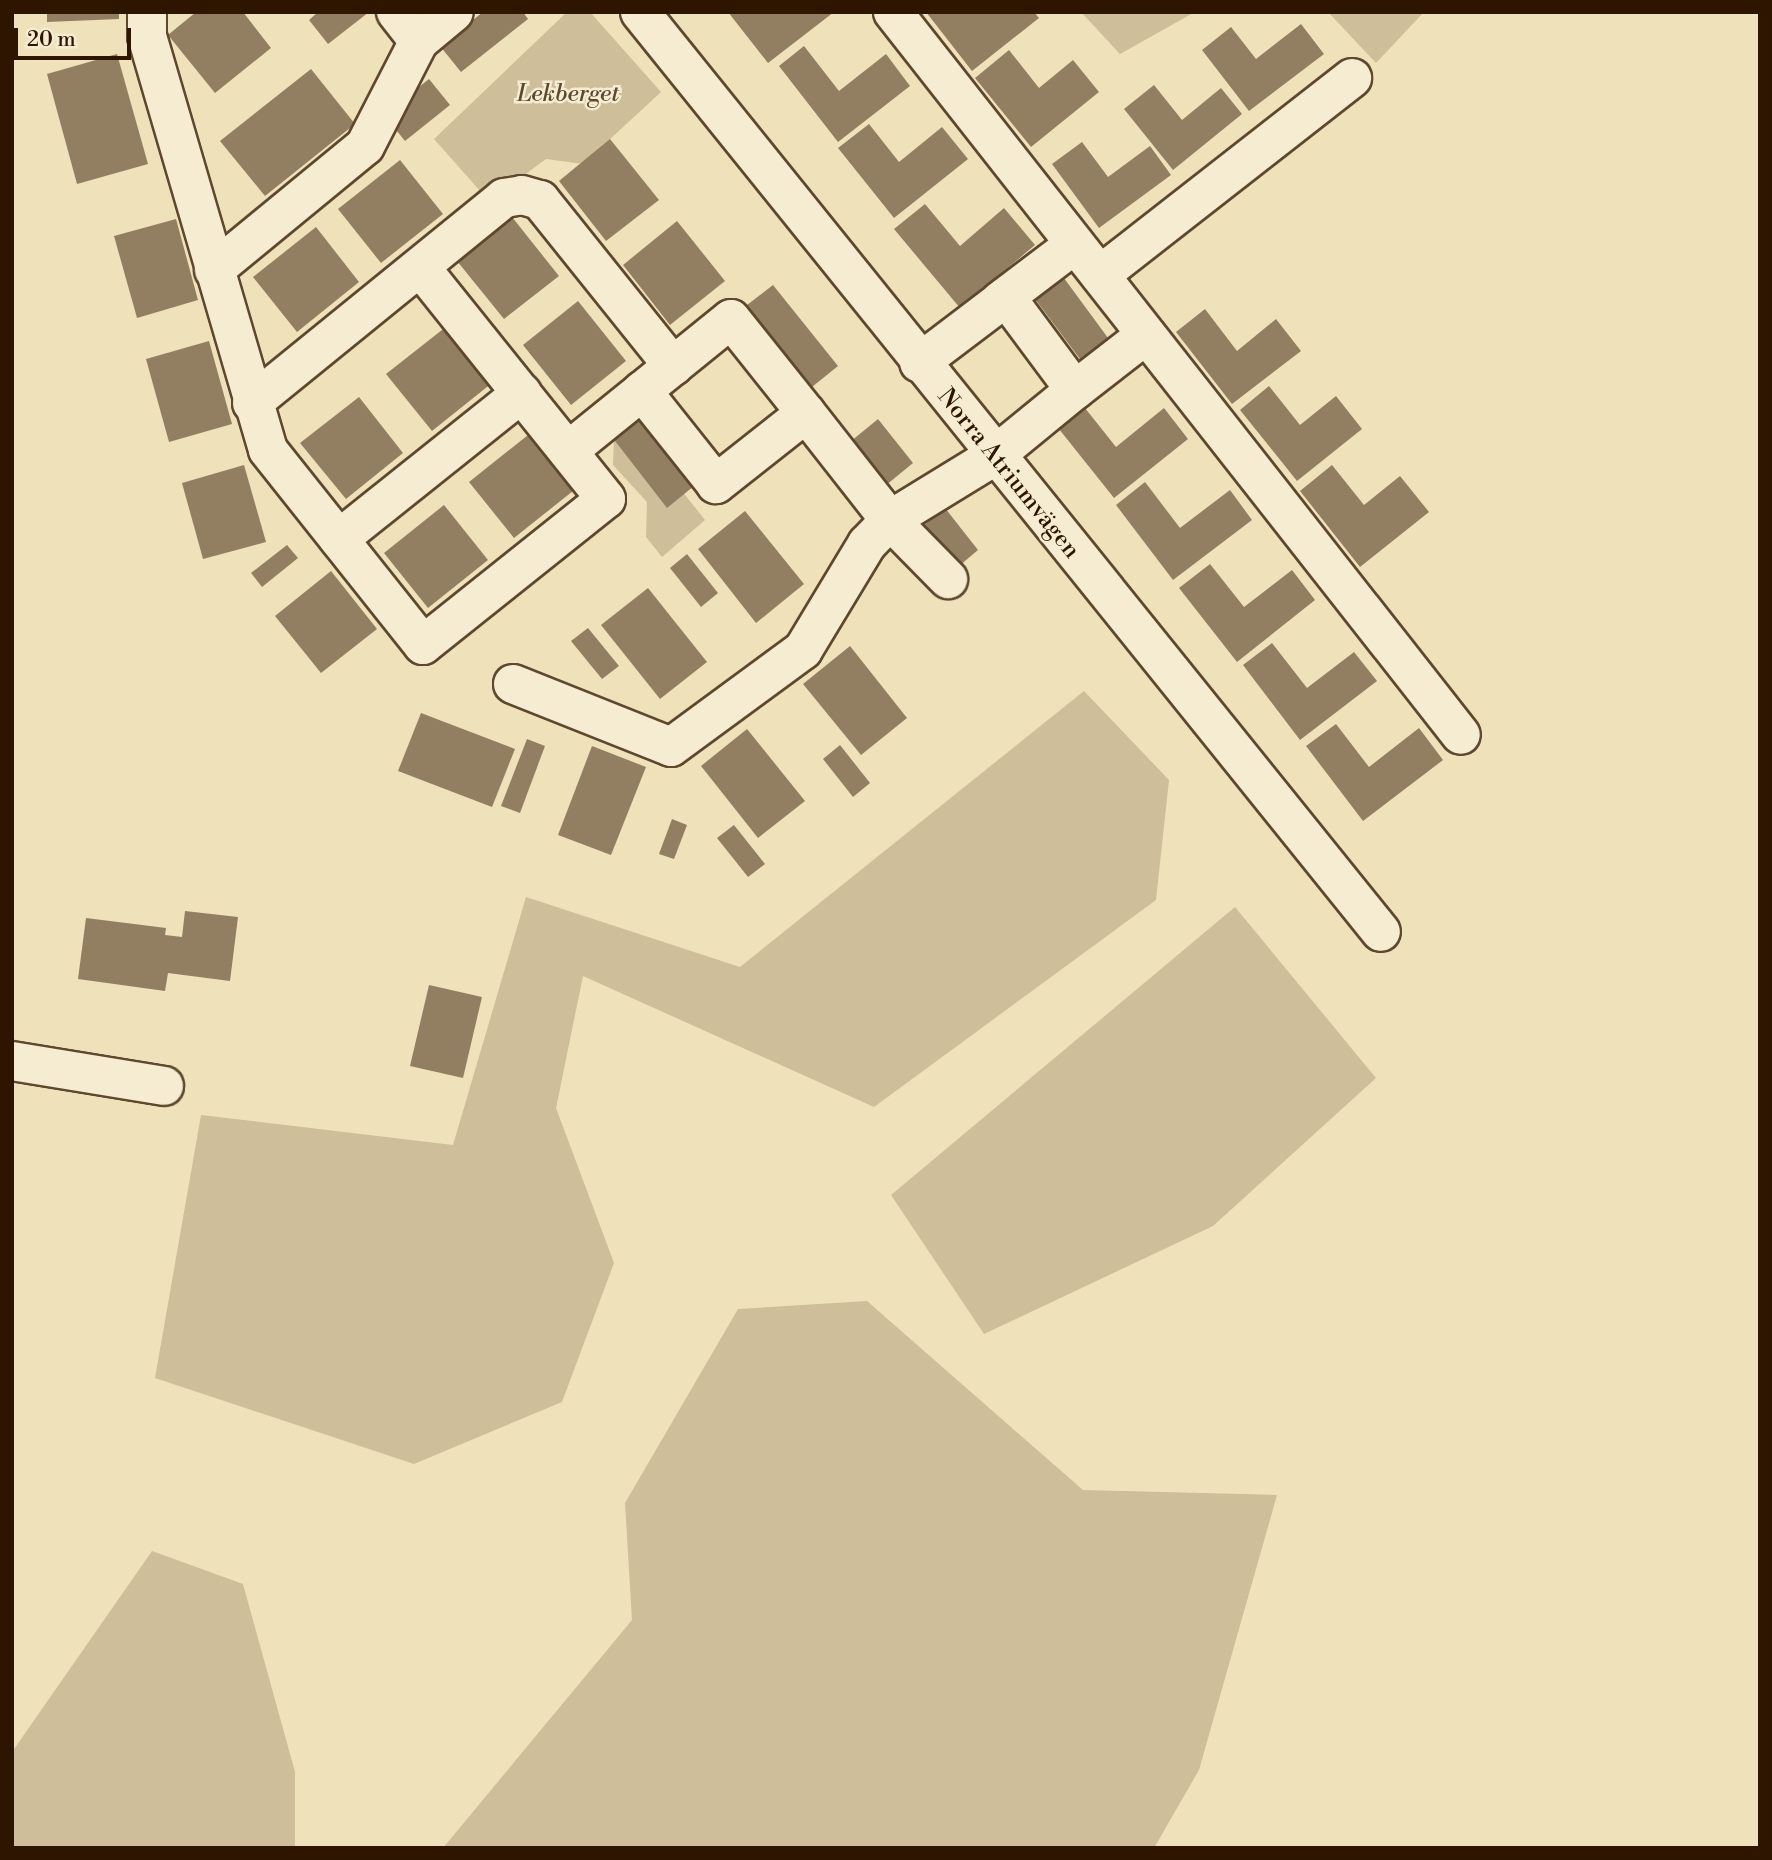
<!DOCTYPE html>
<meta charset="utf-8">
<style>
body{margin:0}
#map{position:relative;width:1772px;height:1860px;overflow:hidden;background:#efe1ba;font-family:"Libre Bodoni",serif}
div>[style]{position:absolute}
.green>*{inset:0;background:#cebe9a}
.building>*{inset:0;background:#927f61}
.roads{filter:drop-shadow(2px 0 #5e482e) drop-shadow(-2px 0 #5e482e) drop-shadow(0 2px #5e482e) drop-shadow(0 -2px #5e482e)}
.minor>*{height:38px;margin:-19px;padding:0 19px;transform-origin:19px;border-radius:19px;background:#f5ecd2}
span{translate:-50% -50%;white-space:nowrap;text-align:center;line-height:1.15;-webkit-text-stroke:5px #f5ecd2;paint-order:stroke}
.park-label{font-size:24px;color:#5d482e;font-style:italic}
.street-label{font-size:24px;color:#2d1500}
.frame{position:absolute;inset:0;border:14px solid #2d1500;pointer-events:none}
.scale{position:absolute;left:14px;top:28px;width:117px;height:32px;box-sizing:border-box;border:4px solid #2d1500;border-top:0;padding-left:9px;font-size:21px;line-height:24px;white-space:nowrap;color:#2d1500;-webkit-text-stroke:5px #f5ecd2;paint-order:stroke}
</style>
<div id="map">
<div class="green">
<div style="clip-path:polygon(567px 12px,590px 12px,661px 92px,583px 164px,546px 159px,489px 201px,434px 139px)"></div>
<div style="clip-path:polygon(1081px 12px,1195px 12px,1120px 54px)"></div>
<div style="clip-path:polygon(1328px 12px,1424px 12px,1376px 63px)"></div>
<div style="clip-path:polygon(631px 427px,705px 520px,662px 557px,646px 537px,647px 502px,613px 465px,614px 439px)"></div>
<div style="clip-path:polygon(1084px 691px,1169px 780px,1156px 900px,874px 1107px,583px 976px,556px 1108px,614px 1263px,562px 1402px,414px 1464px,155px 1378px,201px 1115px,453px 1145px,526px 897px,740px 967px)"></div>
<div style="clip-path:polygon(1235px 907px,1376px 1078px,1213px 1226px,984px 1334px,891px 1195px)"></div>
<div style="clip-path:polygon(867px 1301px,1083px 1490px,1277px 1495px,1199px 1770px,1154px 1848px,443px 1848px,632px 1620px,625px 1503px,738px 1309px)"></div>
<div style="clip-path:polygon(152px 1551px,243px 1584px,295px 1772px,295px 1848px,12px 1848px,12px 1752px)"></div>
</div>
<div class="building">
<div style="clip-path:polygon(47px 12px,119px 12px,119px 19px,47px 22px)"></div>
<div style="clip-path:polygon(196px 12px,243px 12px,271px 48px,215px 93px,168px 35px)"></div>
<div style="clip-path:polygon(318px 12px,369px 12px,328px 44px,309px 20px)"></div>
<div style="clip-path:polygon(483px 12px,523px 12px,528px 19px,461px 72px,440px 46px)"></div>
<div style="clip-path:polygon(728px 12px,834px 12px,768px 63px)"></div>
<div style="clip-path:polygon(926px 12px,1034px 12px,1039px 18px,972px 71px)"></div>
<div style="clip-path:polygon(1301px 24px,1324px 54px,1249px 111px,1202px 50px,1231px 27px,1256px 59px)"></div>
<div style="clip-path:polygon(804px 46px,839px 91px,886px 54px,910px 86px,838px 142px,779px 66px)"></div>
<div style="clip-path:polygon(1009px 50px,1039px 88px,1073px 60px,1099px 92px,1031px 147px,975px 78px)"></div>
<div style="clip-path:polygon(117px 54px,148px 164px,77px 184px,47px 74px)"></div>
<div style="clip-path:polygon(311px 69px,355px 124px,265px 196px,220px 141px)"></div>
<div style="clip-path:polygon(429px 79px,450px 105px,405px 141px,384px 115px)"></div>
<div style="clip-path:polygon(1154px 85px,1182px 120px,1221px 88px,1242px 114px,1173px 170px,1124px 109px)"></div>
<div style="clip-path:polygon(869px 124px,899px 162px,942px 127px,968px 159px,894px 218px,838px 148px)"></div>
<div style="clip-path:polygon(610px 139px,659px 200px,606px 241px,559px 181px)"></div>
<div style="clip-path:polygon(1082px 142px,1108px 177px,1150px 146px,1171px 175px,1099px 228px,1052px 164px)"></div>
<div style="clip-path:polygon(400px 160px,443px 214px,381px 263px,338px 209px)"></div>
<div style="clip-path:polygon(925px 204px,960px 246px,1004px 208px,1035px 245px,960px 308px,894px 229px)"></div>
<div style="clip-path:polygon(512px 217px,559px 276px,504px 319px,457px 261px)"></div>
<div style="clip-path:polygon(176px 219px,198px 300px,137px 318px,114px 236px)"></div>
<div style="clip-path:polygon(677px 221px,725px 281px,670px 325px,623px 265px)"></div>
<div style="clip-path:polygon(316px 227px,359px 282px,297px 332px,253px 277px)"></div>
<div style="clip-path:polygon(1058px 270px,1111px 342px,1083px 363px,1029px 291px)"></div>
<div style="clip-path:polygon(773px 285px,838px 366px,812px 387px,747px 305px)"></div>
<div style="clip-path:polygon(578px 301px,626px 361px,571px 405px,523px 345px)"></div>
<div style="clip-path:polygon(1205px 309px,1237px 351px,1276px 319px,1301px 351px,1232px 404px,1176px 332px)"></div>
<div style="clip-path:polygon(447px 326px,492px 383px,432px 431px,386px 374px)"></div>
<div style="clip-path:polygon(209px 341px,232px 424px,169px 442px,146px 359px)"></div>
<div style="clip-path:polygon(1269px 386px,1300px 425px,1336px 396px,1362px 429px,1297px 481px,1240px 410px)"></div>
<div style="clip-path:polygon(359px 397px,403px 453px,346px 499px,300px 443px)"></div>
<div style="clip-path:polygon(1081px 403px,1116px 447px,1164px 408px,1188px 439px,1114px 498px,1055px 424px)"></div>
<div style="clip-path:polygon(638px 416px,694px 486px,667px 508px,612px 437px)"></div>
<div style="clip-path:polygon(878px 419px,913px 463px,885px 486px,850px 442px)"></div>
<div style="clip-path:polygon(528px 435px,573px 491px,514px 538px,469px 482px)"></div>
<div style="clip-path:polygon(244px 465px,266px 542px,203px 559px,182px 483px)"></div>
<div style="clip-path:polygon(1332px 465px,1364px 505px,1400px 476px,1429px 512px,1360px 567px,1300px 491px)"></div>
<div style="clip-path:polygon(1145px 482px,1180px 528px,1230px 490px,1252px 520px,1173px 580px,1116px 505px)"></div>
<div style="clip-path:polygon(444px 505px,488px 560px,428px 608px,384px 553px)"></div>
<div style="clip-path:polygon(945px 508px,978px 550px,952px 572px,918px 530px)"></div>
<div style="clip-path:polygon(745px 511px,804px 584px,756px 623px,698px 549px)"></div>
<div style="clip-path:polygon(287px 545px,298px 558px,262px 587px,251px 573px)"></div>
<div style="clip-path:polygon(687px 554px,718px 593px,701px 607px,670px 568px)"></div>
<div style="clip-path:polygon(1210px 564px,1244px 607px,1292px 570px,1315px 600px,1237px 662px,1179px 588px)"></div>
<div style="clip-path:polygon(331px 571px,377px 629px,321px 673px,275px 616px)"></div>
<div style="clip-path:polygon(648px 588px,707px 662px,660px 699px,601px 625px)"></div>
<div style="clip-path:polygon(588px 628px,619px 666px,602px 679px,571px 641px)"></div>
<div style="clip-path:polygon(1272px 643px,1307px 688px,1354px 652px,1377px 681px,1300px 740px,1243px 665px)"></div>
<div style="clip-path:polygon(850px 646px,907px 718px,861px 755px,803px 684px)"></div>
<div style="clip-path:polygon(421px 713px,515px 749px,492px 807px,398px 771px)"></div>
<div style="clip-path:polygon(1336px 724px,1369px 767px,1419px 728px,1443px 760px,1363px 821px,1306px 746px)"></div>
<div style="clip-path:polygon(747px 729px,805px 801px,758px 838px,701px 766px)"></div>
<div style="clip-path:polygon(527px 739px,545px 746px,520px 813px,501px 806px)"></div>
<div style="clip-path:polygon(840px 745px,870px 783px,853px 797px,823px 759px)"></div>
<div style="clip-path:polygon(592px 746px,646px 767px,611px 855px,558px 835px)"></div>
<div style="clip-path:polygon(672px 819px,687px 825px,674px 859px,659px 854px)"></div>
<div style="clip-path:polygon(734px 825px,765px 864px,748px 877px,717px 838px)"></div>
<div style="clip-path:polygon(185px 911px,238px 917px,230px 981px,168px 973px,165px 991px,78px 979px,86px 918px,166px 928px,165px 935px,182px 937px)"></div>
<div style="clip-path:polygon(429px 985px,482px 997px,463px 1078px,410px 1066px)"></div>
</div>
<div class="roads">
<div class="minor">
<div style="left:147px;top:12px;width:24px;rotate:90deg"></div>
<div style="left:147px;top:36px;width:431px;rotate:73.7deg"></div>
<div style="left:268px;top:450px;width:249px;rotate:51.5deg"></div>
<div style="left:423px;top:645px;width:234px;rotate:-38.6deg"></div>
<div style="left:606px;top:499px;width:295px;rotate:-128.7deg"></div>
<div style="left:396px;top:12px;width:37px;rotate:52deg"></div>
<div style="left:640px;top:12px;width:1181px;rotate:51.15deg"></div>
<div style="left:893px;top:12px;width:919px;rotate:51.85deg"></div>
<div style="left:214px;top:270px;width:195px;rotate:-39.4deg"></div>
<div style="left:365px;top:146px;width:118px;rotate:-62.8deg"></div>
<div style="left:419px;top:41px;width:45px;rotate:-39.6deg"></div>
<div style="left:1100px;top:275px;width:320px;rotate:-38deg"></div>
<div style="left:1000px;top:301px;width:94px;rotate:-37.2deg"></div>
<div style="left:1075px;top:390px;width:90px;rotate:-37.8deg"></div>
<div style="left:252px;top:403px;width:325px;rotate:-39.1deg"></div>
<div style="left:504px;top:198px;width:18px;rotate:-9deg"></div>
<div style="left:522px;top:195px;width:19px;rotate:16deg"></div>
<div style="left:540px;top:200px;width:213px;rotate:51.3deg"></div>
<div style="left:806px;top:413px;width:115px;rotate:141.7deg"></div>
<div style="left:716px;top:484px;width:119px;rotate:-128.5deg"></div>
<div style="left:642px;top:391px;width:114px;rotate:-39deg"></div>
<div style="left:731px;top:319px;width:120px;rotate:51.4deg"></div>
<div style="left:806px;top:413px;width:136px;rotate:51.9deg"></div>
<div style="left:890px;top:520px;width:83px;rotate:45.5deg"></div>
<div style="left:568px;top:451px;width:95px;rotate:-39deg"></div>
<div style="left:339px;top:539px;width:234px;rotate:-38.6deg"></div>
<div style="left:513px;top:684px;width:170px;rotate:21.7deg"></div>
<div style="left:671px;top:747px;width:164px;rotate:-36.3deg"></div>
<div style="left:803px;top:650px;width:124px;rotate:-58.9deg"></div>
<div style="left:867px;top:544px;width:33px;rotate:-46deg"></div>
<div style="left:890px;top:520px;width:121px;rotate:-31.5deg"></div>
<div style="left:993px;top:457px;width:106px;rotate:-39.3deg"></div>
<div style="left:1075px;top:390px;width:116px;rotate:-126.6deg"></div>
<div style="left:1006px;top:297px;width:109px;rotate:142.8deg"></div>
<div style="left:12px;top:1061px;width:154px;rotate:9.3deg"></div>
</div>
</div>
<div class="park-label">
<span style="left:568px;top:95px">Lekberget</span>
</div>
<div class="street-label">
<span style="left:1008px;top:474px;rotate:51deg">Norra Atriumvägen</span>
</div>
<div class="frame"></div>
<div class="scale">20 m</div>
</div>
